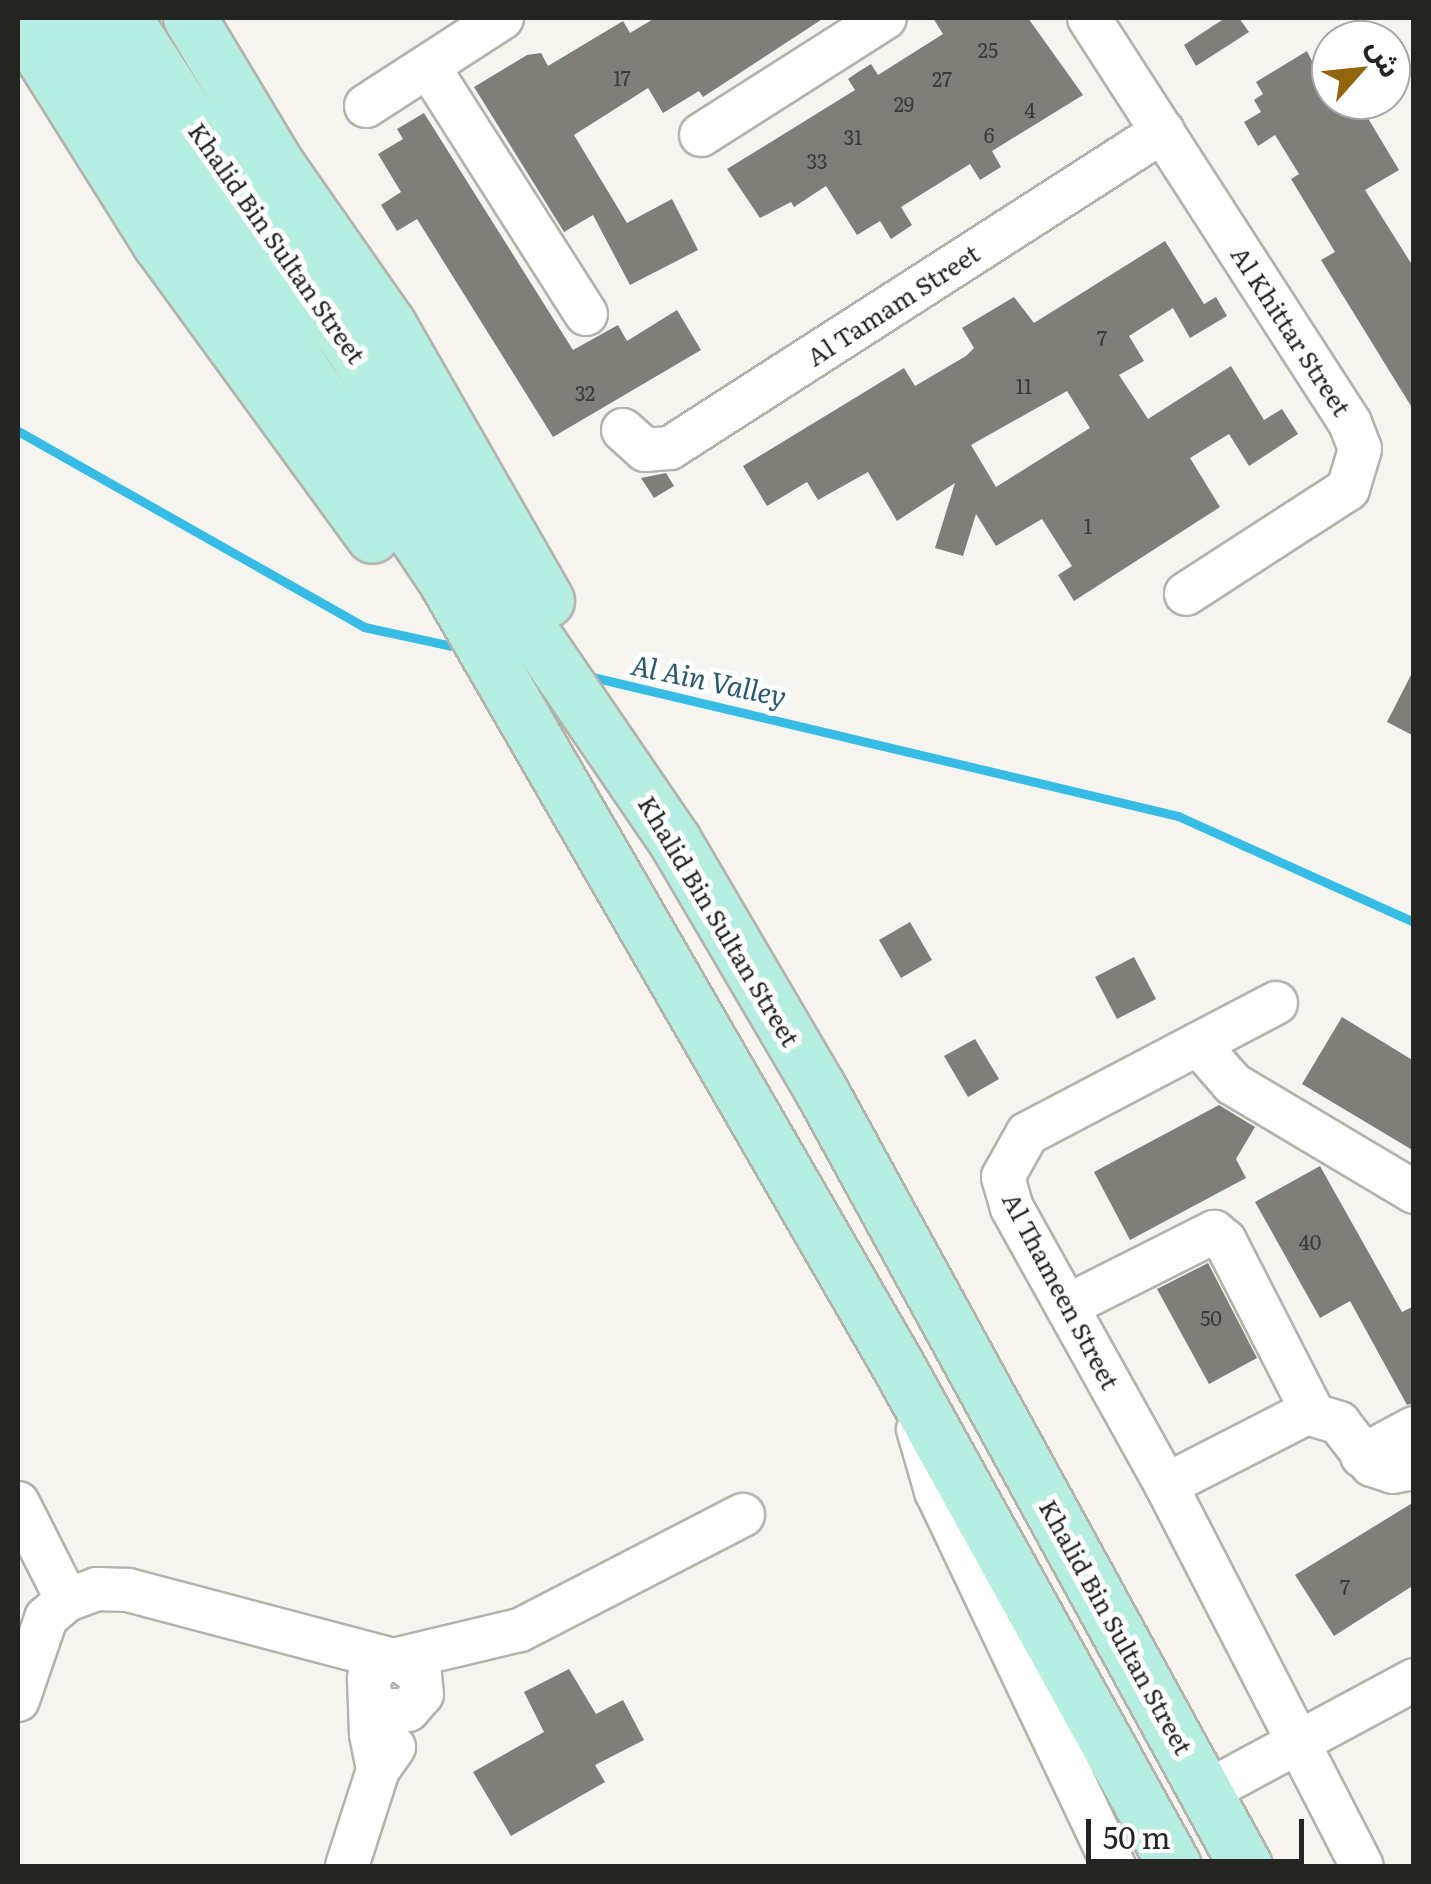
<!DOCTYPE html>
<meta charset="utf-8">
<style>
body{margin:0}
#map{position:relative;width:1431px;height:1884px;overflow:hidden;background:#f5f4ef;font-family:Literata,"Noto Sans Arabic",serif}
div>[style]{position:absolute}
.stream>*{height:9px;margin:-4.5px;padding:0 4.5px;transform-origin:4.5px;border-radius:4.5px;background:#37bce5}
.building>*{inset:0;background:#7f7e79}
.roads{filter:drop-shadow(2px 0 #b3b2ad) drop-shadow(-2px 0 #b3b2ad) drop-shadow(0 2px #b3b2ad) drop-shadow(0 -2px #b3b2ad)}
.minor>*{height:42px;margin:-21px;padding:0 21px;transform-origin:21px;border-radius:21px;background:#fff}
.major>*{height:52px;margin:-26px;padding:0 26px;transform-origin:26px;border-radius:26px;background:#b6efe2}
span{translate:-50% -50%;white-space:nowrap;text-align:center;line-height:1.15;-webkit-text-stroke:10px #fff;paint-order:stroke}
.number-label{font-size:20px;color:#3b3a38}
.number-label span{-webkit-text-stroke-width:0}
.street-label{font-size:25px;color:#242422}
.water-label{font-size:28px;color:#26596b;font-style:italic}
.frame{position:absolute;inset:0;border:20px solid #242422;pointer-events:none}
.north{position:absolute;left:1311px;top:20px;width:100px;height:100px;box-sizing:border-box;background:#fff;border:2px solid #a7a7a7;border-radius:50%;rotate:63deg;font-size:28px;font-weight:700;line-height:40px;text-align:center;color:#242422}
.north::after{content:'';display:block;margin:auto;width:35px;height:45px;background:#91660e;clip-path:polygon(50% 0,100% 100%,50% 72%,0 100%)}
.scale{position:absolute;left:1086px;top:1819px;width:218px;height:45px;box-sizing:border-box;border:5px solid #242422;border-top:0;padding-left:12px;font-size:30px;line-height:35px;white-space:nowrap;color:#242422;-webkit-text-stroke:8px #fff;paint-order:stroke}
</style>
<div id="map">
<div class="stream">
<div style="left:18px;top:431px;width:398px;rotate:29.5deg"></div>
<div style="left:364px;top:627px;width:99px;rotate:12.2deg"></div>
<div style="left:584px;top:675px;width:611px;rotate:13.35deg"></div>
<div style="left:1178px;top:816px;width:259px;rotate:24.2deg"></div>
</div>
<div class="building">
<div style="clip-path:polygon(655px 18px,824px 18px,703px 97px,699px 91px,663px 113px,648px 88px,574px 135px,627px 223px,672px 199px,698px 250px,630px 285px,593px 215px,564px 232px,474px 87px,527px 55px,541px 53px,548px 66px,623px 21px,630px 33px)"></div>
<div style="clip-path:polygon(933px 18px,1028px 18px,1083px 95px,992px 151px,1001px 167px,980px 180px,970px 164px,901px 207px,912px 225px,891px 239px,880px 221px,857px 235px,826px 186px,794px 207px,791px 202px,760px 218px,727px 169px,855px 90px,848px 79px,858px 72px,871px 64px,878px 75px,943px 34px)"></div>
<div style="clip-path:polygon(1225px 18px,1239px 18px,1249px 32px,1196px 66px,1184px 45px)"></div>
<div style="clip-path:polygon(1307px 51px,1331px 100px,1357px 100px,1399px 170px,1365px 190px,1414px 268px,1414px 411px,1321px 260px,1335px 252px,1291px 179px,1299px 174px,1275px 135px,1258px 146px,1244px 122px,1261px 112px,1254px 100px,1263px 94px,1256px 82px)"></div>
<div style="clip-path:polygon(424px 113px,573px 350px,618px 325px,627px 341px,677px 310px,701px 350px,553px 437px,417px 219px,397px 231px,381px 205px,401px 192px,378px 154px,403px 139px,397px 129px)"></div>
<div style="clip-path:polygon(evenodd,1165px 241px,1204px 304px,1216px 297px,1227px 316px,1190px 338px,1173px 308px,1129px 336px,1144px 361px,1119px 375px,1148px 419px,1231px 366px,1264px 420px,1282px 409px,1298px 434px,1249px 466px,1229px 434px,1190px 458px,1220px 507px,1074px 601px,1058px 575px,1072px 566px,1042px 519px,996px 546px,976px 514px,963px 556px,935px 548px,955px 483px,897px 521px,868px 472px,818px 500px,807px 482px,767px 506px,743px 466px,904px 368px,915px 386px,966px 356px,974px 348px,962px 328px,1014px 297px,1034px 323px,1165px 241px,1067px 391px,1090px 428px,996px 487px,971px 445px,1067px 391px)"></div>
<div style="clip-path:polygon(666px 473px,674px 486px,654px 498px,641px 478px)"></div>
<div style="clip-path:polygon(1414px 669px,1414px 736px,1387px 722px)"></div>
<div style="clip-path:polygon(910px 922px,932px 960px,901px 978px,879px 940px)"></div>
<div style="clip-path:polygon(1134px 957px,1156px 999px,1117px 1019px,1095px 977px)"></div>
<div style="clip-path:polygon(1342px 1017px,1414px 1061px,1414px 1151px,1302px 1084px)"></div>
<div style="clip-path:polygon(975px 1039px,999px 1079px,968px 1097px,944px 1056px)"></div>
<div style="clip-path:polygon(1219px 1105px,1255px 1127px,1236px 1159px,1246px 1178px,1130px 1240px,1094px 1172px)"></div>
<div style="clip-path:polygon(1320px 1166px,1402px 1312px,1414px 1306px,1414px 1403px,1407px 1405px,1350px 1301px,1320px 1318px,1255px 1202px)"></div>
<div style="clip-path:polygon(1208px 1263px,1257px 1358px,1209px 1384px,1157px 1289px)"></div>
<div style="clip-path:polygon(1414px 1502px,1414px 1585px,1334px 1636px,1295px 1575px)"></div>
<div style="clip-path:polygon(569px 1669px,596px 1714px,623px 1700px,644px 1740px,595px 1765px,605px 1782px,511px 1836px,473px 1772px,544px 1732px,524px 1692px)"></div>
</div>
<div class="roads">
<div class="minor">
<div style="left:1089px;top:18px;width:482px;rotate:57.2deg"></div>
<div style="left:1350px;top:423px;width:28px;rotate:69deg"></div>
<div style="left:1360px;top:449px;width:42px;rotate:106.7deg"></div>
<div style="left:1348px;top:489px;width:193px;rotate:147.1deg"></div>
<div style="left:428px;top:66px;width:294px;rotate:57.5deg"></div>
<div style="left:366px;top:106px;width:162px;rotate:-32.9deg"></div>
<div style="left:701px;top:135px;width:218px;rotate:-32.5deg"></div>
<div style="left:623px;top:430px;width:30px;rotate:42deg"></div>
<div style="left:645px;top:450px;width:25px;rotate:-5deg"></div>
<div style="left:670px;top:448px;width:586px;rotate:-32.74deg"></div>
<div style="left:1276px;top:1003px;width:281px;rotate:152.3deg"></div>
<div style="left:1027px;top:1134px;width:49px;rotate:119.2deg"></div>
<div style="left:1003px;top:1177px;width:32px;rotate:74deg"></div>
<div style="left:1012px;top:1208px;width:317px;rotate:60.9deg"></div>
<div style="left:1166px;top:1485px;width:428px;rotate:62.8deg"></div>
<div style="left:1198px;top:1044px;width:53px;rotate:48.8deg"></div>
<div style="left:1233px;top:1084px;width:211px;rotate:30.8deg"></div>
<div style="left:1067px;top:1306px;width:165px;rotate:-26.7deg"></div>
<div style="left:1214px;top:1232px;width:14px;rotate:39deg"></div>
<div style="left:1225px;top:1241px;width:193px;rotate:62.9deg"></div>
<div style="left:918px;top:1429px;width:65px;rotate:73.8deg"></div>
<div style="left:936px;top:1491px;width:415px;rotate:64.6deg"></div>
<div style="left:1362px;top:1456px;width:59px;rotate:-28.3deg"></div>
<div style="left:1166px;top:1485px;width:158px;rotate:-27.1deg"></div>
<div style="left:1307px;top:1413px;width:34px;rotate:17deg"></div>
<div style="left:1339px;top:1423px;width:53px;rotate:51.8deg"></div>
<div style="left:1372px;top:1465px;width:22px;rotate:18deg"></div>
<div style="left:1393px;top:1472px;width:21px;rotate:-11deg"></div>
<div style="left:18px;top:1503px;width:109px;rotate:63.2deg"></div>
<div style="left:398px;top:1659px;width:125px;rotate:-13.4deg"></div>
<div style="left:520px;top:1630px;width:251px;rotate:-27.3deg"></div>
<div style="left:370px;top:1697px;width:18px;rotate:47deg"></div>
<div style="left:382px;top:1710px;width:26px"></div>
<div style="left:408px;top:1710px;width:21px;rotate:-49deg"></div>
<div style="left:422px;top:1694px;width:19px;rotate:-96deg"></div>
<div style="left:420px;top:1675px;width:27px;rotate:-144deg"></div>
<div style="left:398px;top:1659px;width:18px;rotate:167deg"></div>
<div style="left:380px;top:1663px;width:19px;rotate:126deg"></div>
<div style="left:369px;top:1678px;width:56px;rotate:88deg"></div>
<div style="left:371px;top:1734px;width:37px;rotate:79deg"></div>
<div style="left:18px;top:1700px;width:87px;rotate:-71.1deg"></div>
<div style="left:46px;top:1618px;width:28px;rotate:-41deg"></div>
<div style="left:67px;top:1600px;width:32px;rotate:-20deg"></div>
<div style="left:97px;top:1589px;width:31px;rotate:2deg"></div>
<div style="left:128px;top:1590px;width:270px;rotate:14.8deg"></div>
<div style="left:1206px;top:1792px;width:236px;rotate:-28.3deg"></div>
<div style="left:347px;top:1866px;width:101px;rotate:-72.1deg"></div>
<div style="left:378px;top:1770px;width:28px;rotate:-55deg"></div>
</div>
<div class="major">
<div style="left:67px;top:18px;width:678px;rotate:56.12deg"></div>
<div style="left:445px;top:581px;width:908px;rotate:59.99deg"></div>
<div style="left:899px;top:1367px;width:570px;rotate:61.05deg"></div>
<div style="left:125px;top:18px;width:180px;rotate:57deg"></div>
<div style="left:223px;top:169px;width:221px;rotate:54.2deg"></div>
<div style="left:352px;top:348px;width:281px;rotate:58deg"></div>
<div style="left:501px;top:586px;width:309px;rotate:55.7deg"></div>
<div style="left:675px;top:841px;width:286px;rotate:59.6deg"></div>
<div style="left:820px;top:1088px;width:887px;rotate:61.3deg"></div>
<div style="left:190px;top:18px;width:173px;rotate:59deg"></div>
<div style="left:279px;top:166px;width:194px;rotate:55.1deg"></div>
<div style="left:390px;top:325px;width:318px;rotate:60.2deg"></div>
<div style="left:18px;top:19px;width:267px;rotate:57.9deg"></div>
<div style="left:160px;top:245px;width:361px;rotate:53.9deg"></div>
</div>
</div>
<div class="number-label">
<span style="left:988px;top:49px">25</span>
<span style="left:622px;top:77px">17</span>
<span style="left:942px;top:78px">27</span>
<span style="left:904px;top:103px">29</span>
<span style="left:1030px;top:109px">4</span>
<span style="left:989px;top:134px">6</span>
<span style="left:853px;top:136px">31</span>
<span style="left:817px;top:160px">33</span>
<span style="left:1102px;top:337px">7</span>
<span style="left:1024px;top:385px">11</span>
<span style="left:585px;top:392px">32</span>
<span style="left:1088px;top:525px">1</span>
<span style="left:1310px;top:1241px">40</span>
<span style="left:1211px;top:1317px">50</span>
<span style="left:1345px;top:1586px">7</span>
</div>
<div class="street-label">
<span style="left:277px;top:243px;rotate:55deg">Khalid Bin Sultan Street</span>
<span style="left:893px;top:305px;rotate:-33deg">Al Tamam Street</span>
<span style="left:1291px;top:331px;rotate:57deg">Al Khittar Street</span>
<span style="left:719px;top:921px;rotate:59deg">Khalid Bin Sultan Street</span>
<span style="left:1061px;top:1291px;rotate:62deg">Al Thameen Street</span>
<span style="left:1116px;top:1627px;rotate:61deg">Khalid Bin Sultan Street</span>
</div>
<div class="water-label">
<span style="left:709px;top:679px;rotate:12deg">Al Ain Valley</span>
</div>
<div class="frame"></div>
<div class="north">ش</div>
<div class="scale">50 m</div>
</div>
